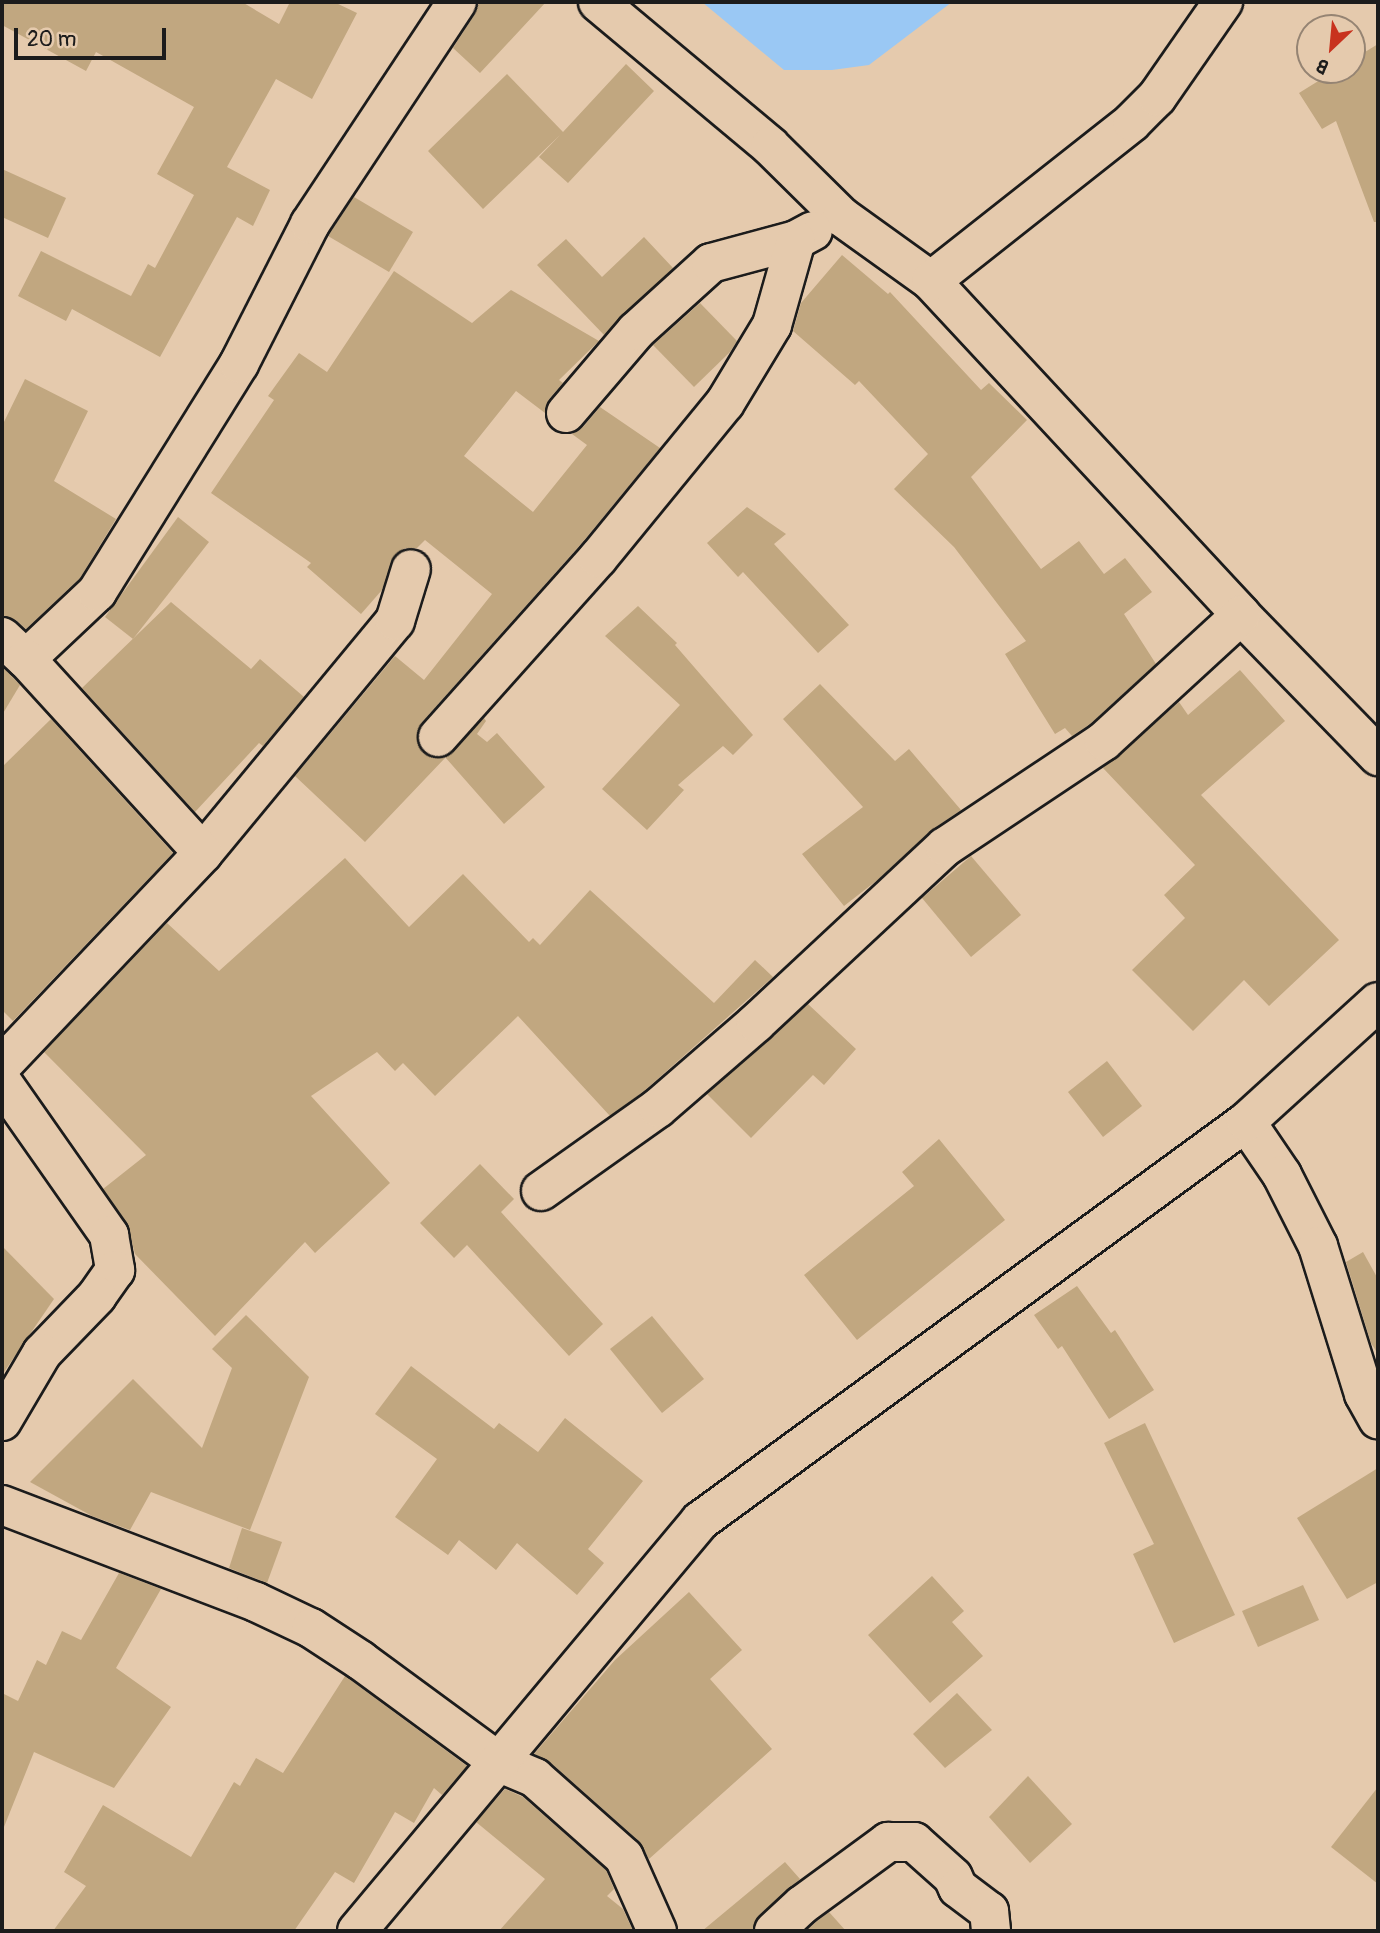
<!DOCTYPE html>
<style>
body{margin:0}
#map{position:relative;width:1380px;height:1933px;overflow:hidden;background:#e5caad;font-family:Pangolin,sans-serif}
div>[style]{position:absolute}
.water>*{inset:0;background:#9ac8f4}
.building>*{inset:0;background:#c1a780}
.roads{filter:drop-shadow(2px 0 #1c1c1c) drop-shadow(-2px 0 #1c1c1c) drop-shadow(0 2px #1c1c1c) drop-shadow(0 -2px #1c1c1c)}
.minor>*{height:38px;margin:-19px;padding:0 19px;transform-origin:19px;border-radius:19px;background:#e5caad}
.tertiary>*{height:38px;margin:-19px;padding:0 19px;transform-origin:19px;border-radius:19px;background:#e5caad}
span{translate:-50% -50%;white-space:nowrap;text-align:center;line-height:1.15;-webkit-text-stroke:5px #e5caad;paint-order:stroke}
.frame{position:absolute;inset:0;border:4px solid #1c1c1c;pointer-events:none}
.north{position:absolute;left:1296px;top:14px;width:70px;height:70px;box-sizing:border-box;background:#e5caad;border:2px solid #958473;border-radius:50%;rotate:206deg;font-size:19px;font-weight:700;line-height:28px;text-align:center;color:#1c1c1c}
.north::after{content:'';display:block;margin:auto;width:24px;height:32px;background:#c8321e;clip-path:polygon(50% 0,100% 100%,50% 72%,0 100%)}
.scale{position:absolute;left:14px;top:28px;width:152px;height:32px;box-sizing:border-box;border:4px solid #1c1c1c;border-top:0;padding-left:9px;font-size:21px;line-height:24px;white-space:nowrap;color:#1c1c1c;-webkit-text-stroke:5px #e5caad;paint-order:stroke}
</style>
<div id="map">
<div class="water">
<div style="clip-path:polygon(702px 2px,952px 2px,869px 65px,832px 70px,784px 70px)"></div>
</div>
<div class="building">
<div style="clip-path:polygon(2px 2px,242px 2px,279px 24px,290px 2px,334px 2px,357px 13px,312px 99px,276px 79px,227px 167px,270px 190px,253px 226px,237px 217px,160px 357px,72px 309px,66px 321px,18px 296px,41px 251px,131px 296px,148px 264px,155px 268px,194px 195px,157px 174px,194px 107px,96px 52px,86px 71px,2px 25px)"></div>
<div style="clip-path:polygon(479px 2px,546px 2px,480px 73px,453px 48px,475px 14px)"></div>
<div style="clip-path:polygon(1378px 44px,1378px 222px,1374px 222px,1336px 121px,1322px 129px,1299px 93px,1336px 70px,1352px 70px,1352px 60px)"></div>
<div style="clip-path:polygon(626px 64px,654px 91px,568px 183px,539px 157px,560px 135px,483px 209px,428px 151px,507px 74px,563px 132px)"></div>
<div style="clip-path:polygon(2px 169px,66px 198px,48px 238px,2px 217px)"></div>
<div style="clip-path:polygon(354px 197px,413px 232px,389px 272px,328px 236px)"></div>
<div style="clip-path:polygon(644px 237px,673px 268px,604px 335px,537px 265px,566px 239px,602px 277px)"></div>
<div style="clip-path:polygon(842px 255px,888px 294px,890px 292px,981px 390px,989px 383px,1027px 420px,971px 477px,1041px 569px,1079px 541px,1104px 574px,1125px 558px,1152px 592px,1124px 614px,1156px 664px,1090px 724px,1072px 736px,1065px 728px,1055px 734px,1005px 654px,1026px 641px,954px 547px,894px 489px,928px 454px,859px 381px,855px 385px,793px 331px,801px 303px)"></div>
<div style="clip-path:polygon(394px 271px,472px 323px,511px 290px,599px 341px,559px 380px,563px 383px,549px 399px,545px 413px,516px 391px,464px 456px,533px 512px,587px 445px,572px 434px,583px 427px,600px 407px,660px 448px,581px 544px,422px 722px,417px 733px,418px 744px,423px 753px,433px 758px,445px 758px,365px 842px,295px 776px,395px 656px,424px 680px,492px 594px,425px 540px,417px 548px,405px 548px,396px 554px,382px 590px,361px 614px,307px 567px,311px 563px,211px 493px,274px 400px,268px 396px,299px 353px,327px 372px)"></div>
<div style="clip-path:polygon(700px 303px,737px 341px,730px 352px,694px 387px,653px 345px)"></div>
<div style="clip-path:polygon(25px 379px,88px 411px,54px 481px,116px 519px,80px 578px,26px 629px,16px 620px,2px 616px,2px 426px)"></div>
<div style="clip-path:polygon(747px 507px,786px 534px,774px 544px,849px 625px,818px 653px,743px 572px,738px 577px,707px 543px)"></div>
<div style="clip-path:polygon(178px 517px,209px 542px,133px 639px,105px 617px)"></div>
<div style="clip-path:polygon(171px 602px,251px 669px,260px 659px,304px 697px,263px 746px,259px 743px,195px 812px,82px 688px)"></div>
<div style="clip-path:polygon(638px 606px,677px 643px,675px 645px,753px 735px,733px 755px,723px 746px,678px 785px,684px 790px,647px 830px,602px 789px,680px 705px,605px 636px)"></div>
<div style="clip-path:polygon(2px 666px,20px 685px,2px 715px)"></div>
<div style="clip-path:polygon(1240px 670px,1285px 721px,1201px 795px,1339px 940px,1269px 1006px,1244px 980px,1193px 1031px,1132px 970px,1185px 918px,1164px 895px,1195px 865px,1103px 768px,1179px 702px,1188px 715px)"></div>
<div style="clip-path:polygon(820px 684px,895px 761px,909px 749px,961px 810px,930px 831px,880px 878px,844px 906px,802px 854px,863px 807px,783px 719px)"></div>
<div style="clip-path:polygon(484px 718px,486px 721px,477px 734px,487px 742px,497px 733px,545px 787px,504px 824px,445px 757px)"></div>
<div style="clip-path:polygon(51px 719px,173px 853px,13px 1021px,2px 1010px,2px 767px)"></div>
<div style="clip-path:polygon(971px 856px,1021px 915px,971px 957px,922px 898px)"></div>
<div style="clip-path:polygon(345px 858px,409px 927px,463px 874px,529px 942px,533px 938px,540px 945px,590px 890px,714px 1003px,755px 960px,773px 977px,644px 1091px,610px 1116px,518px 1016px,435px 1096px,403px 1063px,395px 1071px,377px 1052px,311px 1096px,390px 1183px,315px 1253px,305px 1242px,215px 1336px,135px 1254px,127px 1223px,103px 1189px,146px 1155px,44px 1052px,167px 923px,219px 971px)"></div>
<div style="clip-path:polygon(808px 1004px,856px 1049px,824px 1085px,813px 1075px,751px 1138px,707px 1094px)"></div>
<div style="clip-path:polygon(1107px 1061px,1142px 1106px,1103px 1137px,1068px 1092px)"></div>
<div style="clip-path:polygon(939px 1139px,1005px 1220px,857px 1340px,804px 1275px,914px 1186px,902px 1172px)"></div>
<div style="clip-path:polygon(480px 1164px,514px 1199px,501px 1212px,603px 1324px,569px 1356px,467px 1245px,454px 1258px,420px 1223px)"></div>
<div style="clip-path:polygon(2px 1246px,54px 1299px,2px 1375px)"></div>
<div style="clip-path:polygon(1363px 1252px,1378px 1279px,1378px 1354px,1371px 1343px,1346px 1262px)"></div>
<div style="clip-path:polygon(1077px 1286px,1111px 1333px,1115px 1330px,1154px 1390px,1109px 1419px,1062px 1346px,1058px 1349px,1034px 1315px)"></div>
<div style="clip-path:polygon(246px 1315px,309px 1377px,250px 1530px,151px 1492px,130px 1530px,92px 1516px,30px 1482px,133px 1379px,202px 1448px,232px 1368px,212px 1349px)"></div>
<div style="clip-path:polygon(652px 1316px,704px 1379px,662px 1413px,610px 1349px)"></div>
<div style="clip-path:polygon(411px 1366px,494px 1429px,499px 1423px,538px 1452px,565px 1418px,643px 1481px,588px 1549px,604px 1563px,577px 1595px,517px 1543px,496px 1570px,459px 1540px,448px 1555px,395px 1517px,437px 1459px,375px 1414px)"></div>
<div style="clip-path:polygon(1145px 1423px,1235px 1615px,1174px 1643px,1133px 1554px,1154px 1544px,1104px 1443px)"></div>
<div style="clip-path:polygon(1378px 1468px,1378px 1582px,1347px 1599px,1297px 1518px)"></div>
<div style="clip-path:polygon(242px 1528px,282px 1542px,267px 1583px,229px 1568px)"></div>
<div style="clip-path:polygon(119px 1573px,161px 1589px,116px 1668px,171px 1707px,114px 1788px,34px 1752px,4px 1827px,2px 1827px,2px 1693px,18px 1701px,37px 1660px,46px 1665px,62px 1631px,81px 1640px)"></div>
<div style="clip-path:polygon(932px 1576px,964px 1611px,952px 1622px,983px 1656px,930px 1703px,868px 1635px)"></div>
<div style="clip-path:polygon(1303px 1585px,1319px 1620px,1258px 1647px,1242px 1611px)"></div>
<div style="clip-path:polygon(689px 1592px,742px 1650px,710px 1679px,772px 1749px,649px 1859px,639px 1841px,550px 1762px,534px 1754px,615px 1660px)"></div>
<div style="clip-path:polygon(345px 1676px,467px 1766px,442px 1795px,434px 1788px,414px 1823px,395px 1812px,354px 1883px,335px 1872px,294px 1931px,53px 1931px,86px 1886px,64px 1872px,103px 1805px,191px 1857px,234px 1782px,240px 1786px,256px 1758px,283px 1773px)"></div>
<div style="clip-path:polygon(957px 1693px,992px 1730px,945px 1768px,913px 1734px)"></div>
<div style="clip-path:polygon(1028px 1776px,1072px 1824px,1030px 1863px,989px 1817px)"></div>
<div style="clip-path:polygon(1378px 1787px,1378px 1884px,1331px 1847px)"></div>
<div style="clip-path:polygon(505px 1789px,523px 1797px,606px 1870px,614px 1889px,607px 1896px,623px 1909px,633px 1931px,499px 1931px,545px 1879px,476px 1822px)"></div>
<div style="clip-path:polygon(785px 1862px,800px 1879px,759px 1915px,753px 1931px,702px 1931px)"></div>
<div style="clip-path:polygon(829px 1912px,846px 1931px,806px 1931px,816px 1922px)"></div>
</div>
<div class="roads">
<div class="minor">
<div style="left:598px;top:2px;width:224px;rotate:39.9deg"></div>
<div style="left:770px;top:146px;width:101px;rotate:44.6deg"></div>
<div style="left:842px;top:217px;width:110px;rotate:35.7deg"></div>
<div style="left:931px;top:281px;width:456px;rotate:47.1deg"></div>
<div style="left:1241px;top:615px;width:197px;rotate:45.8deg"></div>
<div style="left:931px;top:281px;width:256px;rotate:-38.3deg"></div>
<div style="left:1132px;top:122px;width:35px;rotate:-45deg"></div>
<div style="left:1157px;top:97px;width:116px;rotate:-55.2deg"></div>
<div style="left:566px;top:413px;width:108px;rotate:-49.5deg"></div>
<div style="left:636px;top:331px;width:101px;rotate:-42.2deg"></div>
<div style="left:711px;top:263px;width:88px;rotate:-15.1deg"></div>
<div style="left:796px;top:240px;width:19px;rotate:-28deg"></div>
<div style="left:2px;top:637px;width:33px;rotate:43deg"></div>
<div style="left:26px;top:659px;width:98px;rotate:-43.3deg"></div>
<div style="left:97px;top:592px;width:269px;rotate:-58.1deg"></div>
<div style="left:239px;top:364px;width:157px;rotate:-63.1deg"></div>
<div style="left:310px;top:224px;width:266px;rotate:-56.5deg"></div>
<div style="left:438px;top:737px;width:240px;rotate:-48.2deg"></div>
<div style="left:598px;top:558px;width:200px;rotate:-50.7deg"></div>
<div style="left:725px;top:403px;width:91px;rotate:-58.9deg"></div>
<div style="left:772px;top:325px;width:88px;rotate:-74.2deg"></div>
<div style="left:203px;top:853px;width:301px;rotate:-50.4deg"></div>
<div style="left:395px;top:621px;width:54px;rotate:-72.9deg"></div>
<div style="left:2px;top:1065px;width:292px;rotate:-46.5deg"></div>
<div style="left:203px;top:853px;width:263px;rotate:-132.4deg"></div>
<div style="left:2px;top:1082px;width:187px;rotate:55deg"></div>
<div style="left:109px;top:1235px;width:36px;rotate:80deg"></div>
<div style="left:115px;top:1270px;width:32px;rotate:125deg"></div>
<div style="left:97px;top:1296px;width:79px;rotate:134deg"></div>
<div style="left:42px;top:1353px;width:79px;rotate:120.5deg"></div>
<div style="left:1246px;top:1122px;width:64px;rotate:55.8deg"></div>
<div style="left:1282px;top:1175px;width:80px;rotate:63.1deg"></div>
<div style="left:1318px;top:1246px;width:155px;rotate:72.7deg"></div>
<div style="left:1364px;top:1394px;width:29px;rotate:61deg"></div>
<div style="left:541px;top:1191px;width:143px;rotate:-35.4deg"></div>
<div style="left:658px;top:1108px;width:130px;rotate:-40.9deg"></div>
<div style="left:756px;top:1023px;width:258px;rotate:-43deg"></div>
<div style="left:945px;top:847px;width:191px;rotate:-33.7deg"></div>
<div style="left:1104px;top:741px;width:186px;rotate:-42.6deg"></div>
<div style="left:2px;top:1505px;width:272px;rotate:20.9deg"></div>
<div style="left:256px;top:1602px;width:61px;rotate:25.3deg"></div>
<div style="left:311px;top:1628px;width:59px;rotate:33.1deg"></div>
<div style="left:360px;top:1660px;width:174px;rotate:36.3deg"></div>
<div style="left:500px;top:1763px;width:38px;rotate:23deg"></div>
<div style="left:535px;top:1778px;width:119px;rotate:41.6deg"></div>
<div style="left:624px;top:1857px;width:81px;rotate:66deg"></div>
<div style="left:774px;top:1931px;width:38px;rotate:-43deg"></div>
<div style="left:802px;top:1905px;width:107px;rotate:-36.2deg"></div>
<div style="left:888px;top:1842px;width:26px"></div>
<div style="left:914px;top:1842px;width:52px;rotate:41.9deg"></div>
<div style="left:953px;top:1877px;width:12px;rotate:66deg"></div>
<div style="left:958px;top:1888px;width:39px;rotate:37deg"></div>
<div style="left:989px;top:1911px;width:20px;rotate:84deg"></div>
</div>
<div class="tertiary">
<div style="left:357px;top:1931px;width:535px;rotate:-50.08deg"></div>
<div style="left:700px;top:1521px;width:676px;rotate:-36.16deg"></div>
<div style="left:1246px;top:1122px;width:178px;rotate:-42.3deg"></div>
</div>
</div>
<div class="frame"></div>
<div class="north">B</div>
<div class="scale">20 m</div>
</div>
